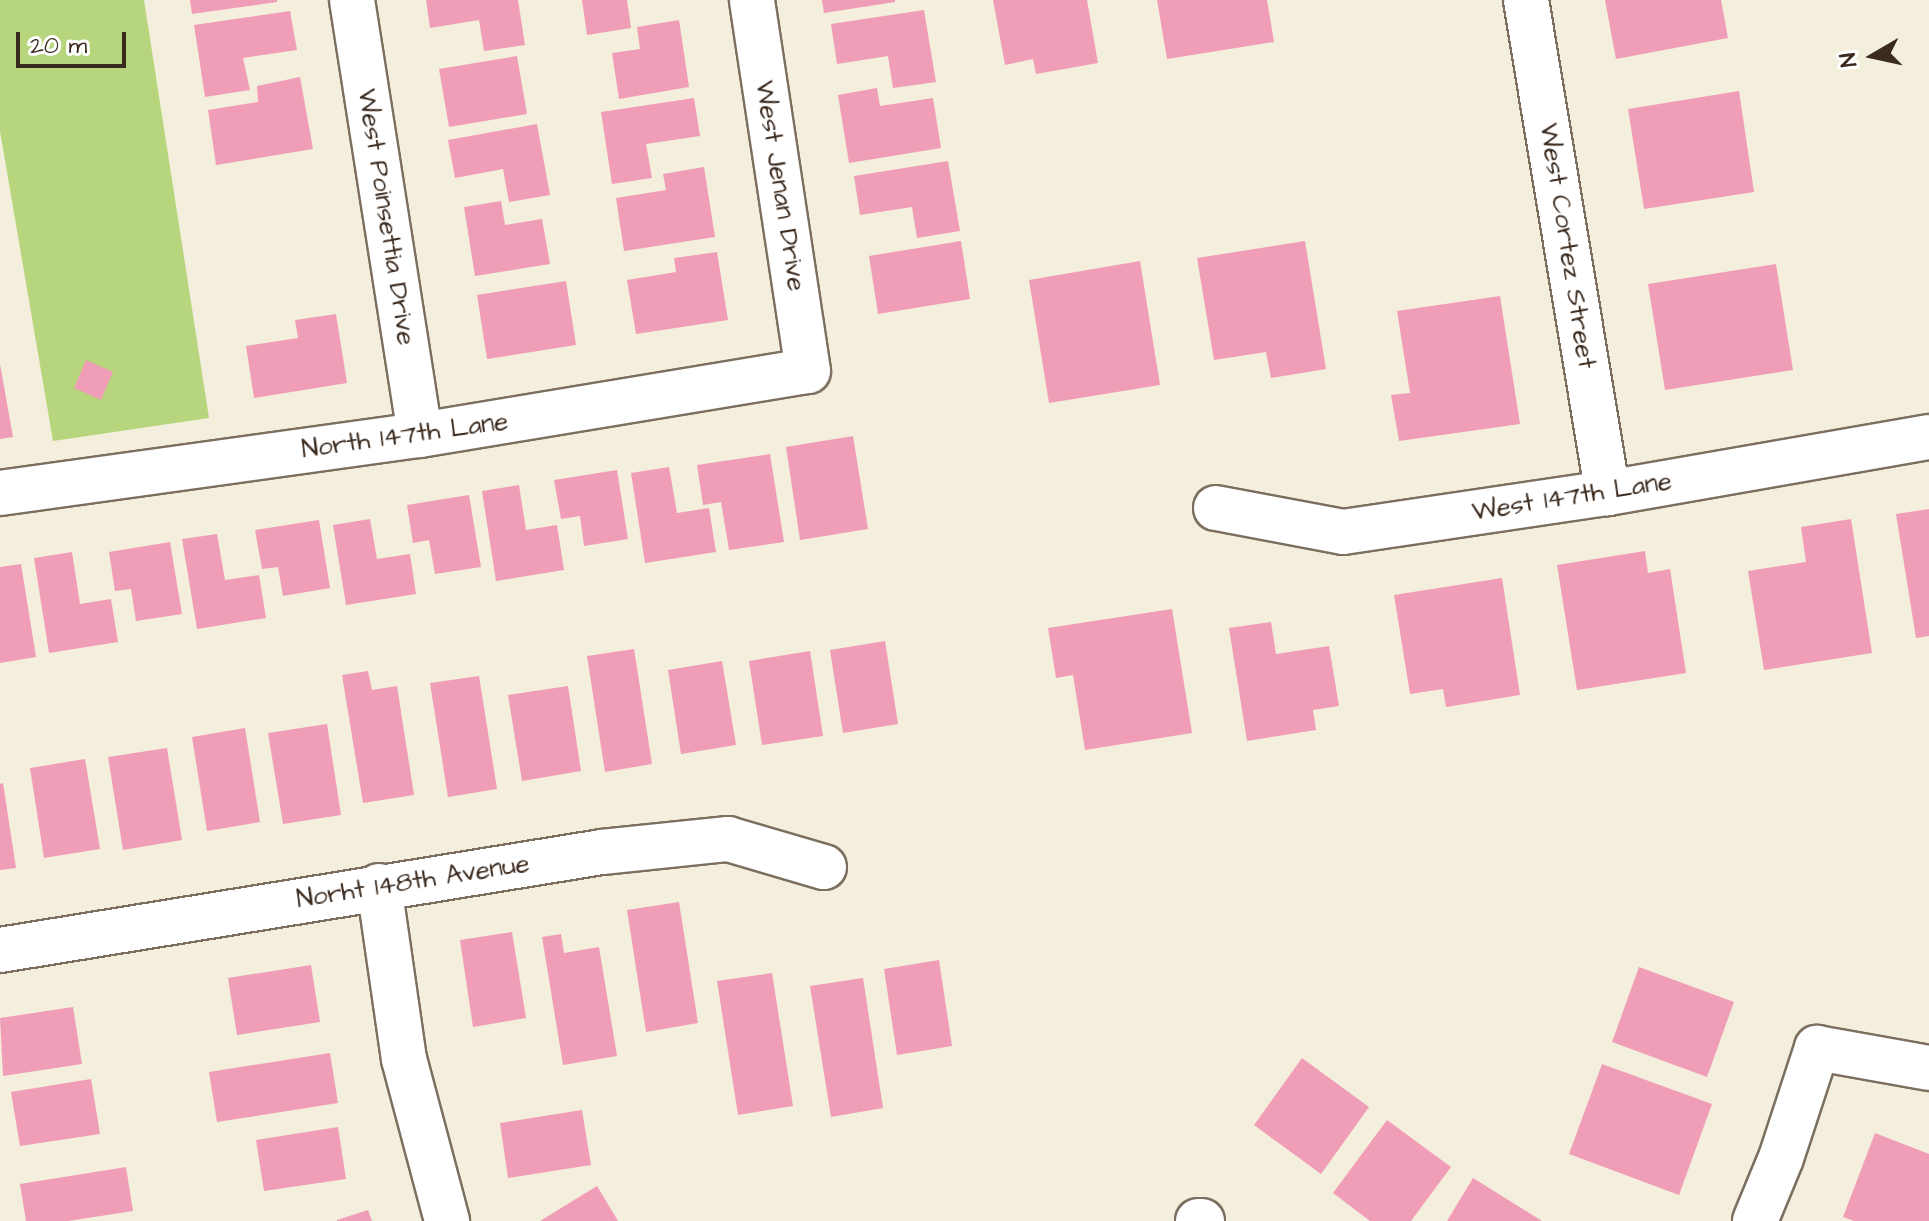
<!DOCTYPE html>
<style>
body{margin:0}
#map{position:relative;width:1929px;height:1221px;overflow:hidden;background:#f4eedc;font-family:"Architects Daughter",sans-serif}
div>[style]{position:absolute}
.green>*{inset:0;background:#b6d57c}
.building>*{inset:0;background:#f09eb7}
.roads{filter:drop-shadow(2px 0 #7c6f60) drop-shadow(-2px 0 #7c6f60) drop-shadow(0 2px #7c6f60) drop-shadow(0 -2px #7c6f60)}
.street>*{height:44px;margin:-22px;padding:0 22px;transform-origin:22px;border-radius:22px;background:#fff}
span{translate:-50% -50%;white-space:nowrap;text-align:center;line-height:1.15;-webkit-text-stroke:6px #fff;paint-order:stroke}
.street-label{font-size:26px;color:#3b2a1e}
.north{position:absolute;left:1833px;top:16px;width:80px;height:80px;-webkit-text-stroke:6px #fff;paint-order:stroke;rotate:261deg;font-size:22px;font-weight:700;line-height:32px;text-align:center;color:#3b2a1e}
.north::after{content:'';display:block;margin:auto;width:28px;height:36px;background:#3b2a1e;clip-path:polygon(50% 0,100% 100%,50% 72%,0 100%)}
.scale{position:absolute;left:16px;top:32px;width:110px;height:36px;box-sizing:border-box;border:4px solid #3b2a1e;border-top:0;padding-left:10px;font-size:24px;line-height:28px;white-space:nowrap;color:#3b2a1e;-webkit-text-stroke:6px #fff;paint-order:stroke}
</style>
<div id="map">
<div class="green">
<div style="clip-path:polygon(0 0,144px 0,209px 418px,53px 441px,0 131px)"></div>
</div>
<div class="building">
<div style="clip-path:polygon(190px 0,277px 0,277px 2px,192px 14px)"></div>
<div style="clip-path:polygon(426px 0,518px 0,525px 45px,484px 51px,479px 20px,430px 28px)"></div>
<div style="clip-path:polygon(582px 0,627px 0,631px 28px,587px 35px)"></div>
<div style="clip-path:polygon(822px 0,895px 0,895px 2px,824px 13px)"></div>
<div style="clip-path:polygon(993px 0,1087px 0,1098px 63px,1036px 74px,1033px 59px,1005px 65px)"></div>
<div style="clip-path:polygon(1157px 0,1267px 0,1274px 42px,1167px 59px)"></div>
<div style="clip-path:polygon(1605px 0,1721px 0,1728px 38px,1616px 59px)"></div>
<div style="clip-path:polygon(924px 10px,936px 82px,893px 88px,888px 56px,837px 64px,831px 24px)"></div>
<div style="clip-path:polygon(290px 11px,297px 50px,243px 58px,250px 90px,205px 97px,194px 25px)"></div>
<div style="clip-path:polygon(679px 20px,689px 87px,619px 99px,612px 53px,640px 49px,637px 27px)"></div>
<div style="clip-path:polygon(517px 56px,527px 114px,449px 127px,439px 69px)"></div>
<div style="clip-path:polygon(300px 77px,313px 149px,216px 165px,208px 110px,258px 102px,257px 86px)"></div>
<div style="clip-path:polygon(877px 88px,880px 106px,933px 98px,941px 148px,849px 163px,838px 95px)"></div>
<div style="clip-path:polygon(1739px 91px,1754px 192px,1644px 209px,1628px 109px)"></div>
<div style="clip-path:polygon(694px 98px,700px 136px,646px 144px,652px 178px,612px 184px,601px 112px)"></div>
<div style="clip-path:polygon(537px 124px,550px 195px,509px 202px,503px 169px,455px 178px,448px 140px)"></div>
<div style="clip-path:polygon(948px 161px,960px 231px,917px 238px,912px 207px,860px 215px,854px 176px)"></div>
<div style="clip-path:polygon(704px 167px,715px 237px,624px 251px,616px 198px,666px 190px,663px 174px)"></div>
<div style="clip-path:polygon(501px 201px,505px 225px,542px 219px,550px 264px,475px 276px,464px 207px)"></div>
<div style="clip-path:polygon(961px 241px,970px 299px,878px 314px,869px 256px)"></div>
<div style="clip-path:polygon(1305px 241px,1326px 369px,1271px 378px,1266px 352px,1214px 360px,1197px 258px)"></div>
<div style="clip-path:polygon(717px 252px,728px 320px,636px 334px,627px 280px,676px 272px,674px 258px)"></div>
<div style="clip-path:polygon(1140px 261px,1160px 385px,1049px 403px,1029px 280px)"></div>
<div style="clip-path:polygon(1776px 264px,1793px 370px,1665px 390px,1648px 284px)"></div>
<div style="clip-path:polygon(566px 281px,576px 345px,487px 359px,477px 295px)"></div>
<div style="clip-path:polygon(1500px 296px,1520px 424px,1399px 441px,1391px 395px,1410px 393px,1397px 311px)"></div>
<div style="clip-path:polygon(336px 314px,347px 383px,254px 398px,246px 346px,298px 338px,295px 320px)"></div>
<div style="clip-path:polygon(86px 360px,113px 372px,101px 400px,74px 388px)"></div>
<div style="clip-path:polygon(0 364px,13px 437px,0 439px)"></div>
<div style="clip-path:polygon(853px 436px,868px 529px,800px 540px,786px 447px)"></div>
<div style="clip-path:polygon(770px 454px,784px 542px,729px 550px,721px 502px,703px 505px,697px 465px)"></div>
<div style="clip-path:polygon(669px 467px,677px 513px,709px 508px,716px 552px,645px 563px,631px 473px)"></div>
<div style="clip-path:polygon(617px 470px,628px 539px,584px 546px,580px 516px,561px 519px,554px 480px)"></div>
<div style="clip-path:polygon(519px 485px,526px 530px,557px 525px,564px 570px,496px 581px,482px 491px)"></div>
<div style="clip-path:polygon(469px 495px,481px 567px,435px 574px,429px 540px,413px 543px,407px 505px)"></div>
<div style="clip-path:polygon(1929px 509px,1929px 636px,1916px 638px,1896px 514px)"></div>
<div style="clip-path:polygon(370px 519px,377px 559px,410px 554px,416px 594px,346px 605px,333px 525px)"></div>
<div style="clip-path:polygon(1851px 519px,1872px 653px,1764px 670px,1748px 571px,1806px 562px,1801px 527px)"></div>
<div style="clip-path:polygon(319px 520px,330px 588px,283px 596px,278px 567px,262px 569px,255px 530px)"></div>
<div style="clip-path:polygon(217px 534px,225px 580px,259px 575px,266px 618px,197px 629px,182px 539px)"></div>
<div style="clip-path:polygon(170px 542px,182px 614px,136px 621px,131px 589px,115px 591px,109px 552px)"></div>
<div style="clip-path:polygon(1645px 551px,1648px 573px,1670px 569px,1686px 673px,1577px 690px,1557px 565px)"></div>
<div style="clip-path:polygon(72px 552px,80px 604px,111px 599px,118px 642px,49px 653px,34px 558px)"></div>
<div style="clip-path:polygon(21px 564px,36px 657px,0 663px,0 567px)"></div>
<div style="clip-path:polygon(1502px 578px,1520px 695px,1446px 707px,1443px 689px,1410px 694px,1394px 595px)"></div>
<div style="clip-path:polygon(1172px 609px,1192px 733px,1085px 750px,1073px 675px,1056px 678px,1048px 628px)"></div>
<div style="clip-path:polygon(1271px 622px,1276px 654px,1329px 646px,1339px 706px,1313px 710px,1316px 730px,1247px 741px,1229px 628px)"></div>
<div style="clip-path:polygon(885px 641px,898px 724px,843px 733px,830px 650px)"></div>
<div style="clip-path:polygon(634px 649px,652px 764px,605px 772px,587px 656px)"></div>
<div style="clip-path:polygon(810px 651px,823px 736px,762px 745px,749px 661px)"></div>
<div style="clip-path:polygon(722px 661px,736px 745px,681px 754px,668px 670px)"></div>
<div style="clip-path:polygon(368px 671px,372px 690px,397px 686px,414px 795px,363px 803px,342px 675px)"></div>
<div style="clip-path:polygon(479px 676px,497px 789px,448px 797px,430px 683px)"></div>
<div style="clip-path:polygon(568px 686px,581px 771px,522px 781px,508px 695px)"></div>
<div style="clip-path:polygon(327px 724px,341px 815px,283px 824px,268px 733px)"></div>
<div style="clip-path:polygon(245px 728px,260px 822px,207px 831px,192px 737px)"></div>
<div style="clip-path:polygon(167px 748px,182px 840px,123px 850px,108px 757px)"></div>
<div style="clip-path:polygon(85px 759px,100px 849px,44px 858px,30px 768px)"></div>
<div style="clip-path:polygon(3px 783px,16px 868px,0 870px,0 784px)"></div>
<div style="clip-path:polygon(679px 902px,698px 1023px,646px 1032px,627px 910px)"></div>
<div style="clip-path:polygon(512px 932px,526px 1018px,473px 1027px,460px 940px)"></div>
<div style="clip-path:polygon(561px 934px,564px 953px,599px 947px,617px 1056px,563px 1065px,542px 937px)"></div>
<div style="clip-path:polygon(939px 960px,952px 1046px,897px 1055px,884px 969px)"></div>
<div style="clip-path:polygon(311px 965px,320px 1022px,237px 1035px,228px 978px)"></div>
<div style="clip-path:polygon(1639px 967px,1734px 1002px,1707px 1077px,1612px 1042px)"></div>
<div style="clip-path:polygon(772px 973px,793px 1106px,738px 1115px,717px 981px)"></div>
<div style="clip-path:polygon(863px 978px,883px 1108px,831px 1117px,810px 986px)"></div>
<div style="clip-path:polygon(73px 1007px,82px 1064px,3px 1076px,0 1018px)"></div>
<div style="clip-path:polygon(330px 1053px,338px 1103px,217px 1122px,209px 1072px)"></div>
<div style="clip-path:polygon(1302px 1058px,1369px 1107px,1321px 1174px,1254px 1125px)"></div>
<div style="clip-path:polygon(1602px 1064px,1712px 1104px,1679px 1195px,1569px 1154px)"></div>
<div style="clip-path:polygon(91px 1079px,100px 1134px,20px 1146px,11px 1092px)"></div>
<div style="clip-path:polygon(582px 1110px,591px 1165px,508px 1178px,500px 1123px)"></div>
<div style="clip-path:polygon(1387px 1120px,1451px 1167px,1411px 1221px,1370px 1221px,1333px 1193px)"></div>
<div style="clip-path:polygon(338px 1127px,346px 1179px,264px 1191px,256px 1140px)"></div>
<div style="clip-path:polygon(1875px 1133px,1929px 1154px,1929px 1221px,1854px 1221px,1843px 1217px)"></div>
<div style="clip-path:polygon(126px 1167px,133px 1211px,68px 1221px,26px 1221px,20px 1184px)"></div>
<div style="clip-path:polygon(1473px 1178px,1542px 1221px,1447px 1221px)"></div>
<div style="clip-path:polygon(597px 1186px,618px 1221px,540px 1221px)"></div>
<div style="clip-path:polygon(368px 1210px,372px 1221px,337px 1221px,337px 1220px)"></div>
</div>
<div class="roads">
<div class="street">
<div style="left:352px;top:0;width:440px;rotate:81.1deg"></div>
<div style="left:1526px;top:0;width:500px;rotate:80.6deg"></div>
<div style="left:0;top:493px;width:424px;rotate:-7.9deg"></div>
<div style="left:420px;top:435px;width:393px;rotate:-9.4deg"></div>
<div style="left:808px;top:371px;width:375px;rotate:-98.6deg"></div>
<div style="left:1216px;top:508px;width:129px;rotate:10.7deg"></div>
<div style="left:1343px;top:532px;width:268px;rotate:-8.4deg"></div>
<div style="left:1608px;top:493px;width:326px;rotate:-9.9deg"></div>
<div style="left:379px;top:886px;width:175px;rotate:81.8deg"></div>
<div style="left:404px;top:1059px;width:168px;rotate:75.1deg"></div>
<div style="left:0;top:950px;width:610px;rotate:-9.25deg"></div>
<div style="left:602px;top:852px;width:127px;rotate:-5.9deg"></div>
<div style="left:728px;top:839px;width:100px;rotate:16.3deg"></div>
<div style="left:1198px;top:1221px;width:4px"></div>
<div style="left:1755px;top:1221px;width:68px;rotate:-67.6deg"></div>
<div style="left:1781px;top:1158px;width:116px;rotate:-71.9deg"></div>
<div style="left:1817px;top:1048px;width:114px;rotate:10.1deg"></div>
</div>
</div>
<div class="street-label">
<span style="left:780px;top:186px;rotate:81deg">West Jenan Drive</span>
<span style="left:386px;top:217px;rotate:81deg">West Poinsettia Drive</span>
<span style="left:1567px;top:246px;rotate:81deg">West Cortez Street</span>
<span style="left:405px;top:436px;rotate:-8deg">North 147th Lane</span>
<span style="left:1572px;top:497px;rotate:-9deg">West 147th Lane</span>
<span style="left:413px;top:882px;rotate:-9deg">Norht 148th Avenue</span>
</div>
<div class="north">N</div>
<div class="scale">20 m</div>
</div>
